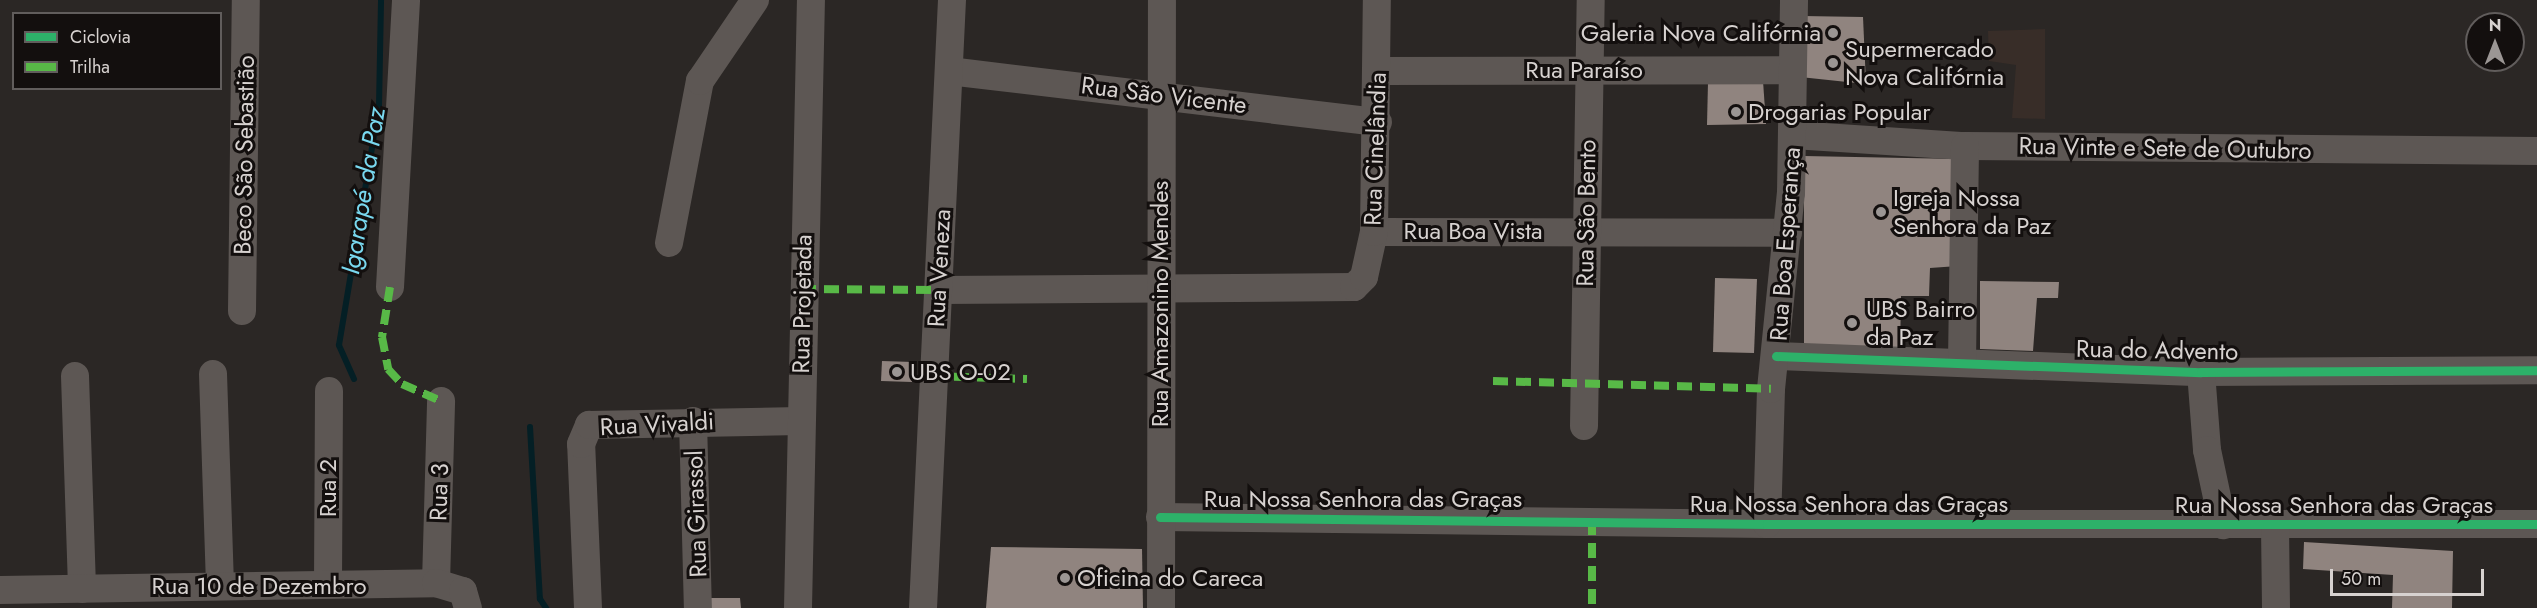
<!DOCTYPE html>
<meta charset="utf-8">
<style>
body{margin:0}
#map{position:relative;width:2537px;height:608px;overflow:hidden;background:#2b2725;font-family:Jost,sans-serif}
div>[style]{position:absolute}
.built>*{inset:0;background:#382d28}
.stream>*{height:6px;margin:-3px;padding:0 3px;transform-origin:3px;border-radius:3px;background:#041f25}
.building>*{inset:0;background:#90847f}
.minor>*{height:28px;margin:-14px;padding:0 14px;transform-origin:14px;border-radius:14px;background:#5d5754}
.quiet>*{height:8px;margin-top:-4px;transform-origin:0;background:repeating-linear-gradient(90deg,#58b947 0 15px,transparent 0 23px)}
.cycleway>*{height:9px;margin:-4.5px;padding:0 4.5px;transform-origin:4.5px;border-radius:4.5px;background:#2db169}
.dots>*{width:16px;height:16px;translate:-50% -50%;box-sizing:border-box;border:3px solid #130f0e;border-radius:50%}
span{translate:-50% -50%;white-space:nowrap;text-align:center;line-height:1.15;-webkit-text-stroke:6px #130f0e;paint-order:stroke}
.poi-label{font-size:24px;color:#d7d2d0}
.right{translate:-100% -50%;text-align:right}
.left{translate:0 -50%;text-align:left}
.street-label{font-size:24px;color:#d7d2d0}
.water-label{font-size:26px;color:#79d8ef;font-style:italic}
.legend{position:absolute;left:12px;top:12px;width:210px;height:78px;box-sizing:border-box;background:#130f0e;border:2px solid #615d5c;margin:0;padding:8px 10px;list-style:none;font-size:18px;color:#d7d2d0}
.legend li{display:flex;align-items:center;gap:12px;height:30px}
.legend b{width:30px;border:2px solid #615d5c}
.north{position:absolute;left:2465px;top:12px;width:60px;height:60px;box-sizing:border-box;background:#130f0e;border:2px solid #615d5c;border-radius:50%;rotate:0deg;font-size:16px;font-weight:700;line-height:24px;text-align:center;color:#d7d2d0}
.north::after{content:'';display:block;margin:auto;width:21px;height:27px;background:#9b9694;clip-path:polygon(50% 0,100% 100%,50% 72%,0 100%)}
.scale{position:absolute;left:2330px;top:569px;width:154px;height:27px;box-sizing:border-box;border:3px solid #d7d2d0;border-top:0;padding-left:8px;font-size:18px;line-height:21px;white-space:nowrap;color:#d7d2d0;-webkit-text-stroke:4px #130f0e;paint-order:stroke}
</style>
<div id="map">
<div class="built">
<div style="clip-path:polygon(2045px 29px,2045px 119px,2012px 118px,2016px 65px,1989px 61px,1988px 31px)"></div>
</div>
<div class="stream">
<div style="left:354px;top:379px;width:37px;rotate:-114deg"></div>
<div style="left:339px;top:345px;width:242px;rotate:-80.5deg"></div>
<div style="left:379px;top:106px;width:106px;rotate:-88.9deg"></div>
<div style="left:530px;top:427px;width:172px;rotate:86.7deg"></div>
<div style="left:540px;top:599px;width:11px;rotate:56deg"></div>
</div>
<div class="building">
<div style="clip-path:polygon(1803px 16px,1863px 17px,1866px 84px,1800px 77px)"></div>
<div style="clip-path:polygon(1763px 81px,1766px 124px,1707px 125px,1708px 82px)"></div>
<div style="clip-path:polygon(1804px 156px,1959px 159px,1958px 266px,1930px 268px,1929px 296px,1901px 296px,1900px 351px,1804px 349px)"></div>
<div style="clip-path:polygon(1715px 278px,1757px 279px,1754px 353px,1713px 352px)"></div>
<div style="clip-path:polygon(1980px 281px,2059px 282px,2058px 298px,2037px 298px,2033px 351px,1980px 349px)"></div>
<div style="clip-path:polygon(882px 361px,913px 362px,912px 382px,881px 381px)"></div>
<div style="clip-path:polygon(2304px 542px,2453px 551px,2452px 608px,2392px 608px,2393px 575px,2303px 569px)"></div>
<div style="clip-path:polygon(991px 547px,1142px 549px,1143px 608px,986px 608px)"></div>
<div style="clip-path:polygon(700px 598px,740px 598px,741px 608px,700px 608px)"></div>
</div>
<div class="minor">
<div style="left:949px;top:71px;width:432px;rotate:6.8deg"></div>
<div style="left:1378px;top:71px;width:413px;rotate:-0.1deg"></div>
<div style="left:1793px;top:135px;width:172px;rotate:3.7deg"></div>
<div style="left:1965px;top:146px;width:572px;rotate:0.5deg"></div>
<div style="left:1374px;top:232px;width:414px;rotate:0.1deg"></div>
<div style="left:669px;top:243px;width:165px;rotate:-79.2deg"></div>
<div style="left:700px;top:81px;width:98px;rotate:-55.8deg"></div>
<div style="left:390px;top:287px;width:287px;rotate:-86.8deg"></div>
<div style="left:939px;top:290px;width:415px;rotate:-0.4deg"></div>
<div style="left:1354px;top:287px;width:14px;rotate:-45deg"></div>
<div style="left:1364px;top:277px;width:46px;rotate:-77.5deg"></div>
<div style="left:1374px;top:232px;width:232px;rotate:-89.3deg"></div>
<div style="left:242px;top:311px;width:311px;rotate:-89.3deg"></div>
<div style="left:1776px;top:356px;width:425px;rotate:2.2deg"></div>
<div style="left:2201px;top:372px;width:336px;rotate:-0.3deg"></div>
<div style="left:1962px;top:363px;width:217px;rotate:-89.2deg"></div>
<div style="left:2201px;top:372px;width:78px;rotate:85.6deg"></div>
<div style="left:2207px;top:450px;width:77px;rotate:78deg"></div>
<div style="left:213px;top:374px;width:210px;rotate:88.1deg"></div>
<div style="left:75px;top:376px;width:213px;rotate:88.1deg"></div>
<div style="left:693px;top:421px;width:187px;rotate:88.5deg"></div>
<div style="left:1584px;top:426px;width:426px;rotate:-89.1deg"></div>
<div style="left:1160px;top:517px;width:607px;rotate:0.66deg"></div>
<div style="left:1767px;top:524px;width:770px"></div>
<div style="left:1767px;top:524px;width:135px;rotate:-88.3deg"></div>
<div style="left:1771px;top:389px;width:197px;rotate:-84.2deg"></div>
<div style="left:1791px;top:193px;width:193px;rotate:-89.1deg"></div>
<div style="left:2275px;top:526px;width:82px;rotate:89.3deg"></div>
<div style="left:436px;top:583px;width:182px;rotate:-88.4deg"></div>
<div style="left:328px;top:584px;width:193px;rotate:-89.7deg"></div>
<div style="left:0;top:590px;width:436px;rotate:-0.9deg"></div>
<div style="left:436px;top:583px;width:28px;rotate:17deg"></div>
<div style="left:463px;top:591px;width:18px;rotate:74deg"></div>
<div style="left:588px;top:608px;width:164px;rotate:-92.4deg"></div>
<div style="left:581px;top:444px;width:21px;rotate:-67deg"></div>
<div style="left:589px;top:425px;width:211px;rotate:-1.1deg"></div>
<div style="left:798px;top:608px;width:608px;rotate:-88.78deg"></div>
<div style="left:923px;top:608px;width:609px;rotate:-87.27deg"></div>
<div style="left:1161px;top:608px;width:608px;rotate:-89.91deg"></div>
</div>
<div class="quiet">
<div style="left:390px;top:287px;width:51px;rotate:99.1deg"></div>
<div style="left:382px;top:337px;width:33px;rotate:79deg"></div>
<div style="left:388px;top:369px;width:21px;rotate:47deg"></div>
<div style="left:402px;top:384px;width:43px;rotate:23.6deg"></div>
<div style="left:801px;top:289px;width:138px;rotate:0.4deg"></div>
<div style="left:931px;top:376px;width:96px;rotate:1.8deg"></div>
<div style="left:1493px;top:381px;width:278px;rotate:1.6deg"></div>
<div style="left:1592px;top:520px;width:88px;rotate:90deg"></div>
</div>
<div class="cycleway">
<div style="left:1776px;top:356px;width:425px;rotate:2.2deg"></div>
<div style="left:2201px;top:372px;width:336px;rotate:-0.3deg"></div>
<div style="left:1160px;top:517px;width:607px;rotate:0.66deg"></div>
<div style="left:1767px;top:524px;width:770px"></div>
</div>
<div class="dots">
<div style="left:1833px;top:33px;background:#9b9694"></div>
<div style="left:1833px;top:63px;background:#9b9694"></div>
<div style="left:1736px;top:112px;background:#9b9694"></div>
<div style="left:1881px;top:212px;background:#9b9694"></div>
<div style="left:1852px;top:323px;background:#9b9694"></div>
<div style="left:897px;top:372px;background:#9b9694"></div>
<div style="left:1065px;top:578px;background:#9b9694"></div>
</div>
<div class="poi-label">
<span class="right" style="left:1821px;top:33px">Galeria Nova Califórnia</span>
<span class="left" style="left:1845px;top:63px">Supermercado<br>Nova Califórnia</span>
<span class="left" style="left:1748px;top:112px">Drogarias Popular</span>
<span class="left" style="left:1893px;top:212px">Igreja Nossa<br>Senhora da Paz</span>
<span class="left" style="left:1866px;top:323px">UBS Bairro<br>da Paz</span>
<span class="left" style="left:910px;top:372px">UBS O-02</span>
<span class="left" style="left:1077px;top:578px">Oficina do Careca</span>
</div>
<div class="street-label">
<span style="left:1584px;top:70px">Rua Paraíso</span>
<span style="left:1164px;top:95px;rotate:7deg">Rua São Vicente</span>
<span style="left:2165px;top:148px;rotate:1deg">Rua Vinte e Sete de Outubro</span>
<span style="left:1375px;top:149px;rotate:-88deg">Rua Cinelândia</span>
<span style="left:244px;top:155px;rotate:-89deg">Beco São Sebastião</span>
<span style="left:1586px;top:213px;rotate:-89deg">Rua São Bento</span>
<span style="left:1473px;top:231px">Rua Boa Vista</span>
<span style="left:1785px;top:244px;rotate:-86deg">Rua Boa Esperança</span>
<span style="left:939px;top:268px;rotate:-87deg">Rua Veneza</span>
<span style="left:802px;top:304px;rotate:-89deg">Rua Projetada</span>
<span style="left:1160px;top:304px;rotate:-90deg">Rua Amazonino Mendes</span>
<span style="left:2157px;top:350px;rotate:1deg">Rua do Advento</span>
<span style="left:657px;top:424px;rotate:-3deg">Rua Vivaldi</span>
<span style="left:328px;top:488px;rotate:-90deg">Rua 2</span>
<span style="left:439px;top:492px;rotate:-88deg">Rua 3</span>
<span style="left:1363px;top:499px">Rua Nossa Senhora das Graças</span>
<span style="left:1849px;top:504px">Rua Nossa Senhora das Graças</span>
<span style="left:2334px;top:505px">Rua Nossa Senhora das Graças</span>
<span style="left:696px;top:514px;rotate:-92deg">Rua Girassol</span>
<span style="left:259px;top:586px">Rua 10 de Dezembro</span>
</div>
<div class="water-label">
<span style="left:364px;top:191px;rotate:-81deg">Igarapé da Paz</span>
</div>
<ul class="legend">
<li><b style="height:8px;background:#2db169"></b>Ciclovia</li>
<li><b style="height:8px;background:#58b947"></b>Trilha</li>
</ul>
<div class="north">N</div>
<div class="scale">50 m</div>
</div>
